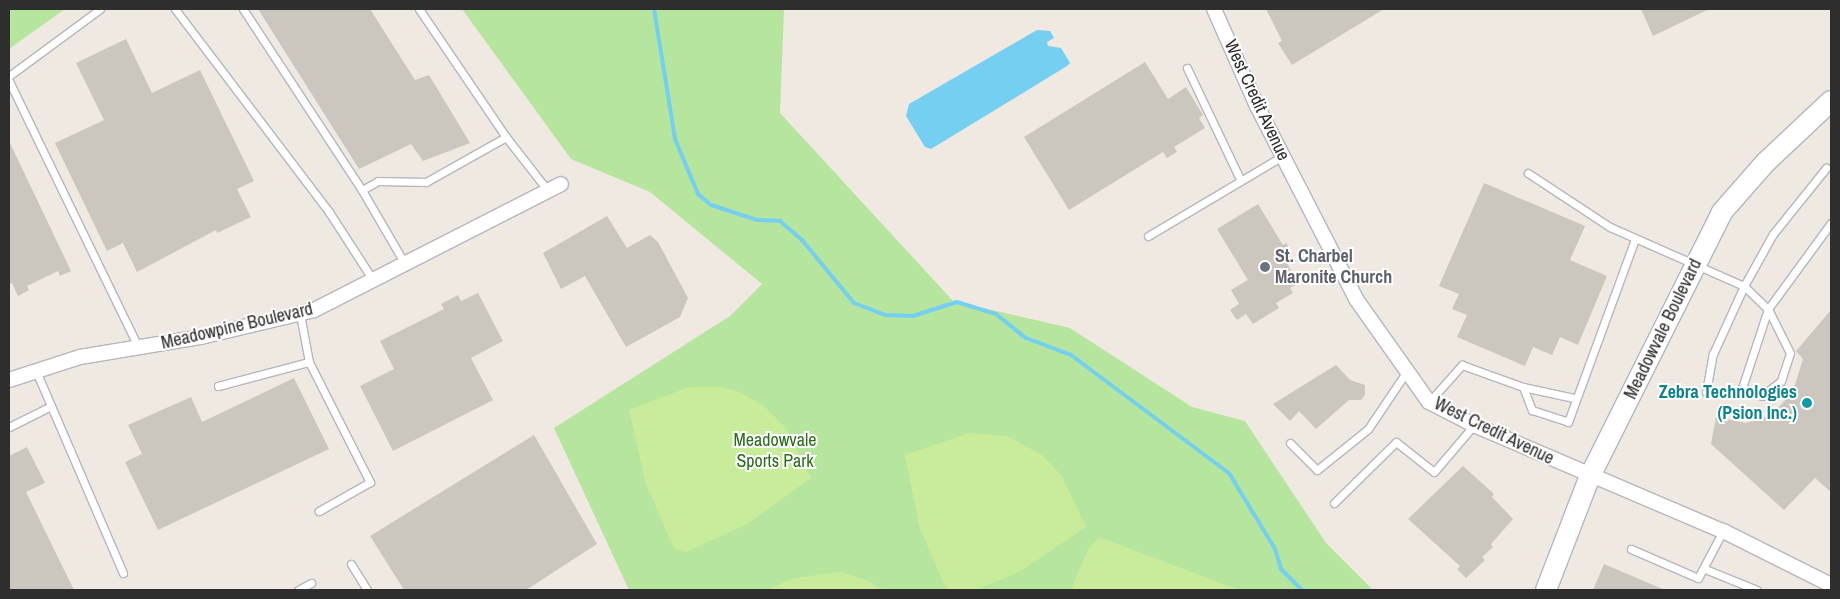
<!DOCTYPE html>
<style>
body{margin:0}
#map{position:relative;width:1840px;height:599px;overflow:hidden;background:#efe9e1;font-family:"Archivo Narrow",sans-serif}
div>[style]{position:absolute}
.green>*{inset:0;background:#b6e59e}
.pitch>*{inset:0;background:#c9ec9a}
.water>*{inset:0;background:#75cff0}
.stream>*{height:4px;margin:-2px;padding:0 2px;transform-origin:2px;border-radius:2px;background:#75cff0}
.building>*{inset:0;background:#cbc7bf}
.roads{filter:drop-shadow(1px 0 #b4b7c1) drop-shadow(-1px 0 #b4b7c1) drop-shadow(0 1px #b4b7c1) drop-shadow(0 -1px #b4b7c1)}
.lane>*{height:7px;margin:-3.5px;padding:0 3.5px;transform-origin:3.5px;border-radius:3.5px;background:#fff}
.street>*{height:14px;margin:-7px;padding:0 7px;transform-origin:7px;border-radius:7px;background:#fff}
.secondary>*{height:20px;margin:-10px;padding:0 10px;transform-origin:10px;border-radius:10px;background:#fff}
.dots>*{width:14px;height:14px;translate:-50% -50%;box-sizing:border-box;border:2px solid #fff;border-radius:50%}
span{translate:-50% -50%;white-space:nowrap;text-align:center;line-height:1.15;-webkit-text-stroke:4px #fff;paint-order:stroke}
.street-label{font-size:18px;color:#2e2e2e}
.worship-label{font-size:18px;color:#5b616d;font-weight:700}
.left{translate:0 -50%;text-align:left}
.culture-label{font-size:18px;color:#0d838f;font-weight:700}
.right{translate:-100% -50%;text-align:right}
.park-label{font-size:18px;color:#2c6e1b}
.frame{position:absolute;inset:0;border:10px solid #2e2e2e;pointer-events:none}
</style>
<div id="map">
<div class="green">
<div style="clip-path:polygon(9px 9px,65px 9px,9px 49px)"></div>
<div style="clip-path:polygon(462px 9px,784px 9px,780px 113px,953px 301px,1070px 328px,1192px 407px,1245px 421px,1326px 543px,1373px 590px,629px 590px,554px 428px,730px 316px,762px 284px,650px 192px,571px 159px)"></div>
</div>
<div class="pitch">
<div style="clip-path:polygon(689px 387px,722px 387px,740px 392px,765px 407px,785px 427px,811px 478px,747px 524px,686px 552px,674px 548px,646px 484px,629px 410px)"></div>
<div style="clip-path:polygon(969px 433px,1007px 436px,1042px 455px,1061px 475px,1086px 527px,1021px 571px,976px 590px,947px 590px,920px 529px,905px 455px)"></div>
<div style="clip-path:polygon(1099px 537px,1239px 590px,1071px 590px,1088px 549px)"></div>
<div style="clip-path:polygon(840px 572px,867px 580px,884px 590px,766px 590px,794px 578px)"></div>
</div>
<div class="water">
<div style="clip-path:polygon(1037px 30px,1050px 31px,1054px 38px,1047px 42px,1048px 46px,1061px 48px,1070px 63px,1067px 66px,931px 149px,925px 147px,906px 116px,909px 104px)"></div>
</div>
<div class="stream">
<div style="left:654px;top:9px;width:132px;rotate:80.8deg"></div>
<div style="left:675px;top:139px;width:60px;rotate:67.3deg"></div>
<div style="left:698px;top:194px;width:17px;rotate:40deg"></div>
<div style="left:711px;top:205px;width:48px;rotate:18.1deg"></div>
<div style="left:757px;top:220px;width:23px;rotate:2deg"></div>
<div style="left:780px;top:221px;width:29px;rotate:41deg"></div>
<div style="left:802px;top:240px;width:82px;rotate:50.5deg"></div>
<div style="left:854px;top:303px;width:34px;rotate:21deg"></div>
<div style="left:886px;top:315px;width:27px;rotate:2deg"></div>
<div style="left:913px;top:316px;width:46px;rotate:-17.7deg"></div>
<div style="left:957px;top:302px;width:41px;rotate:17.1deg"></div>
<div style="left:996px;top:314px;width:38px;rotate:39deg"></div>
<div style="left:1026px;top:338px;width:48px;rotate:20.7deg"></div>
<div style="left:1071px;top:355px;width:197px;rotate:36.8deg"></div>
<div style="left:1229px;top:473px;width:89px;rotate:58.8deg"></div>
<div style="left:1275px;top:549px;width:21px;rotate:73deg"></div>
<div style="left:1281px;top:569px;width:30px;rotate:45deg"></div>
</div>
<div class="building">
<div style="clip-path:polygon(258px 9px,370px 9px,415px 80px,429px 75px,470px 143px,423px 161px,411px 144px,359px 169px)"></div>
<div style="clip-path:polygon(1266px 9px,1384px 9px,1292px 65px,1278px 43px,1282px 41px)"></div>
<div style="clip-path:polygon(1641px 9px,1709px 9px,1653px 36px)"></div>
<div style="clip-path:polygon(126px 39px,152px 93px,200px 70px,254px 181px,237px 189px,251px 217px,217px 233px,216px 230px,137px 272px,123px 243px,107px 251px,55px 143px,104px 120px,76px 63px)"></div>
<div style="clip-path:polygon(1145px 62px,1168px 99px,1186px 87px,1203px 115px,1199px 118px,1205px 128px,1174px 147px,1177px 152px,1167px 158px,1163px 152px,1069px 210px,1024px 137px)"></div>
<div style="clip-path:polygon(9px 141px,71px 271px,60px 276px,58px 271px,27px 286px,29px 290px,18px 296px,12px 283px,9px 284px)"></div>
<div style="clip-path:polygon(1484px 183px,1585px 226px,1570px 260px,1607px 276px,1578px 345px,1560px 337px,1552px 355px,1533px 347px,1525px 366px,1457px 337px,1467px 315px,1452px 309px,1459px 294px,1439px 286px)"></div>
<div style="clip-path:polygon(1258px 204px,1283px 245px,1286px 243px,1292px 254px,1285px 258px,1297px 284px,1290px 288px,1293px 293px,1276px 303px,1279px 308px,1253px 324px,1246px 314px,1237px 320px,1230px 310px,1239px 304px,1231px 290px,1248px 280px,1217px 229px)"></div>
<div style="clip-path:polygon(607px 216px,627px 248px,650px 235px,658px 242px,688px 298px,680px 317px,626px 347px,585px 276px,561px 289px,543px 253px)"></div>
<div style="clip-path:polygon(478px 293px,503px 341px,471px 358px,493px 400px,393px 451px,360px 386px,394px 369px,380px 341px,444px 309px,441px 304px,458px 295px,461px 301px)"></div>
<div style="clip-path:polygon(1831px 310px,1831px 492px,1815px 478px,1784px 510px,1711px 444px,1716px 417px,1746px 423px,1772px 415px,1793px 391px,1803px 359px,1796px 351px)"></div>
<div style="clip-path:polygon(1336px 365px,1350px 380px,1365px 385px,1365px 395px,1361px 400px,1349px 400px,1316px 429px,1299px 411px,1290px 421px,1273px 404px)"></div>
<div style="clip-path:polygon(294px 378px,329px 449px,158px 530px,125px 462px,142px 454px,128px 425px,191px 397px,202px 422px)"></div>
<div style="clip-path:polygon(534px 435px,597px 544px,526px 590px,404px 590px,370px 536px)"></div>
<div style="clip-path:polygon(27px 447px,45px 483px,26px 492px,74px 590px,9px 590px,9px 456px)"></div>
<div style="clip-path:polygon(1463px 466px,1494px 494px,1492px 497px,1513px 519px,1491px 544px,1493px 547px,1482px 557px,1485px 560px,1466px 578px,1457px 569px,1460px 566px,1408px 519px)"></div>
<div style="clip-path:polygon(1604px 564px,1665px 590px,1593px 590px)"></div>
</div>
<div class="roads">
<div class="lane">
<div style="left:175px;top:9px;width:255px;rotate:52.8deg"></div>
<div style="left:329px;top:212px;width:81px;rotate:57.1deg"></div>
<div style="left:243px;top:9px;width:217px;rotate:56.7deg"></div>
<div style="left:419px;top:9px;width:155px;rotate:55.8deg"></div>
<div style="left:506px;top:137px;width:68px;rotate:52.1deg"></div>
<div style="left:1187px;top:68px;width:125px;rotate:64.5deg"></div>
<div style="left:9px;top:76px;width:113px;rotate:-36.4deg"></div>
<div style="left:9px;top:81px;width:296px;rotate:64.1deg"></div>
<div style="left:1528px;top:173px;width:98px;rotate:33.4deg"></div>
<div style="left:1610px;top:227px;width:146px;rotate:23.8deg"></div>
<div style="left:1744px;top:286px;width:33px;rotate:44deg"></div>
<div style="left:1768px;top:309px;width:107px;rotate:-53.8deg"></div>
<div style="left:1148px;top:236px;width:157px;rotate:-30.7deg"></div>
<div style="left:405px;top:264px;width:86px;rotate:-120.2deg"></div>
<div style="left:362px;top:190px;width:18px;rotate:-29deg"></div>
<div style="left:378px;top:181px;width:48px;rotate:1.2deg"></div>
<div style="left:426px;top:182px;width:92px;rotate:-29.4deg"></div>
<div style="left:1768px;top:309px;width:49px;rotate:63.4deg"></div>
<div style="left:1790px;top:353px;width:29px;rotate:108deg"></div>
<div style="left:1781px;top:381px;width:24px;rotate:142deg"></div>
<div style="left:1762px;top:396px;width:22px;rotate:-158deg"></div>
<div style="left:1742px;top:388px;width:83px;rotate:-71.8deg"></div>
<div style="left:300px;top:314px;width:49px;rotate:79.4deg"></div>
<div style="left:309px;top:362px;width:135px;rotate:63.1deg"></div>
<div style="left:370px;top:482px;width:59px;rotate:150.4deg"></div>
<div style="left:36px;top:371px;width:220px;rotate:66.7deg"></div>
<div style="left:218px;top:386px;width:94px;rotate:-14.8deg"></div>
<div style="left:1523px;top:387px;width:52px;rotate:12.2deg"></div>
<div style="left:1706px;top:392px;width:39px;rotate:-80deg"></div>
<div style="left:1713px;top:354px;width:75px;rotate:-65.5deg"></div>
<div style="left:1744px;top:286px;width:60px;rotate:-60.9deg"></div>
<div style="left:1773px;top:234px;width:85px;rotate:-51.2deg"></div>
<div style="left:1429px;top:402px;width:50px;rotate:-48.3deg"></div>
<div style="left:1462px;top:365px;width:65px;rotate:19.8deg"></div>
<div style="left:1523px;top:387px;width:25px;rotate:69deg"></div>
<div style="left:1532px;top:410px;width:38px;rotate:18deg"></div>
<div style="left:1568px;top:422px;width:195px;rotate:-69.9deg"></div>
<div style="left:9px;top:427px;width:45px;rotate:-26.6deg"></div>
<div style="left:1290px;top:443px;width:38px;rotate:45deg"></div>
<div style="left:1317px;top:470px;width:65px;rotate:-38.8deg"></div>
<div style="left:1368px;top:429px;width:70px;rotate:-56.1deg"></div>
<div style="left:1334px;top:503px;width:87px;rotate:-44.5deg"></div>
<div style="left:1396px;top:442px;width:48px;rotate:38.3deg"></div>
<div style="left:1434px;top:472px;width:62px;rotate:-49.6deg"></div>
<div style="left:1631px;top:549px;width:73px;rotate:23.4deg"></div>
<div style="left:1698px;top:578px;width:53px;rotate:-62deg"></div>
<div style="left:351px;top:564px;width:31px;rotate:58deg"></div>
<div style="left:1705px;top:569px;width:56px;rotate:22deg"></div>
<div style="left:298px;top:590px;width:15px;rotate:-28deg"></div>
</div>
<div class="street">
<div style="left:1214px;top:9px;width:106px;rotate:66.1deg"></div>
<div style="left:1257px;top:106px;width:217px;rotate:62.8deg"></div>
<div style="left:1356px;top:299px;width:126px;rotate:54.7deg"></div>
<div style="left:1429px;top:402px;width:51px;rotate:27.1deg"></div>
<div style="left:1474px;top:425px;width:271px;rotate:23.1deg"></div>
<div style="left:1723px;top:531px;width:121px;rotate:26.6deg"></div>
<div style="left:9px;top:380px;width:75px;rotate:-17.9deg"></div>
<div style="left:80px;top:357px;width:123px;rotate:-9.4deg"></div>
<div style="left:201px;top:337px;width:116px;rotate:-13.4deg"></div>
<div style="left:314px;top:310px;width:277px;rotate:-27deg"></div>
</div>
<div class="secondary">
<div style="left:1546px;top:590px;width:122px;rotate:-68.9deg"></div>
<div style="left:1590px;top:476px;width:295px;rotate:-63.4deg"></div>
<div style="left:1722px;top:212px;width:67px;rotate:-48.7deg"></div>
<div style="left:1766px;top:162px;width:89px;rotate:-43.2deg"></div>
</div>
</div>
<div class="dots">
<div style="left:1265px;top:267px;background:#6b7280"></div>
<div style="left:1807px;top:403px;background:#0f9aa8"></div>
</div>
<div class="street-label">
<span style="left:1257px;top:100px;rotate:65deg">West Credit Avenue</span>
<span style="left:237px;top:326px;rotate:-13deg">Meadowpine Boulevard</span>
<span style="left:1663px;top:329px;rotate:-64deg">Meadowvale Boulevard</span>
<span style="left:1494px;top:431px;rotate:26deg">West Credit Avenue</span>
</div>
<div class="worship-label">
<span class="left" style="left:1275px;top:267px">St. Charbel<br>Maronite Church</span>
</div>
<div class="culture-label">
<span class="right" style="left:1797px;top:403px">Zebra Technologies<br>(Psion Inc.)</span>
</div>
<div class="park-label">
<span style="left:775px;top:451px">Meadowvale<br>Sports Park</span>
</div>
<div class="frame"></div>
</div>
